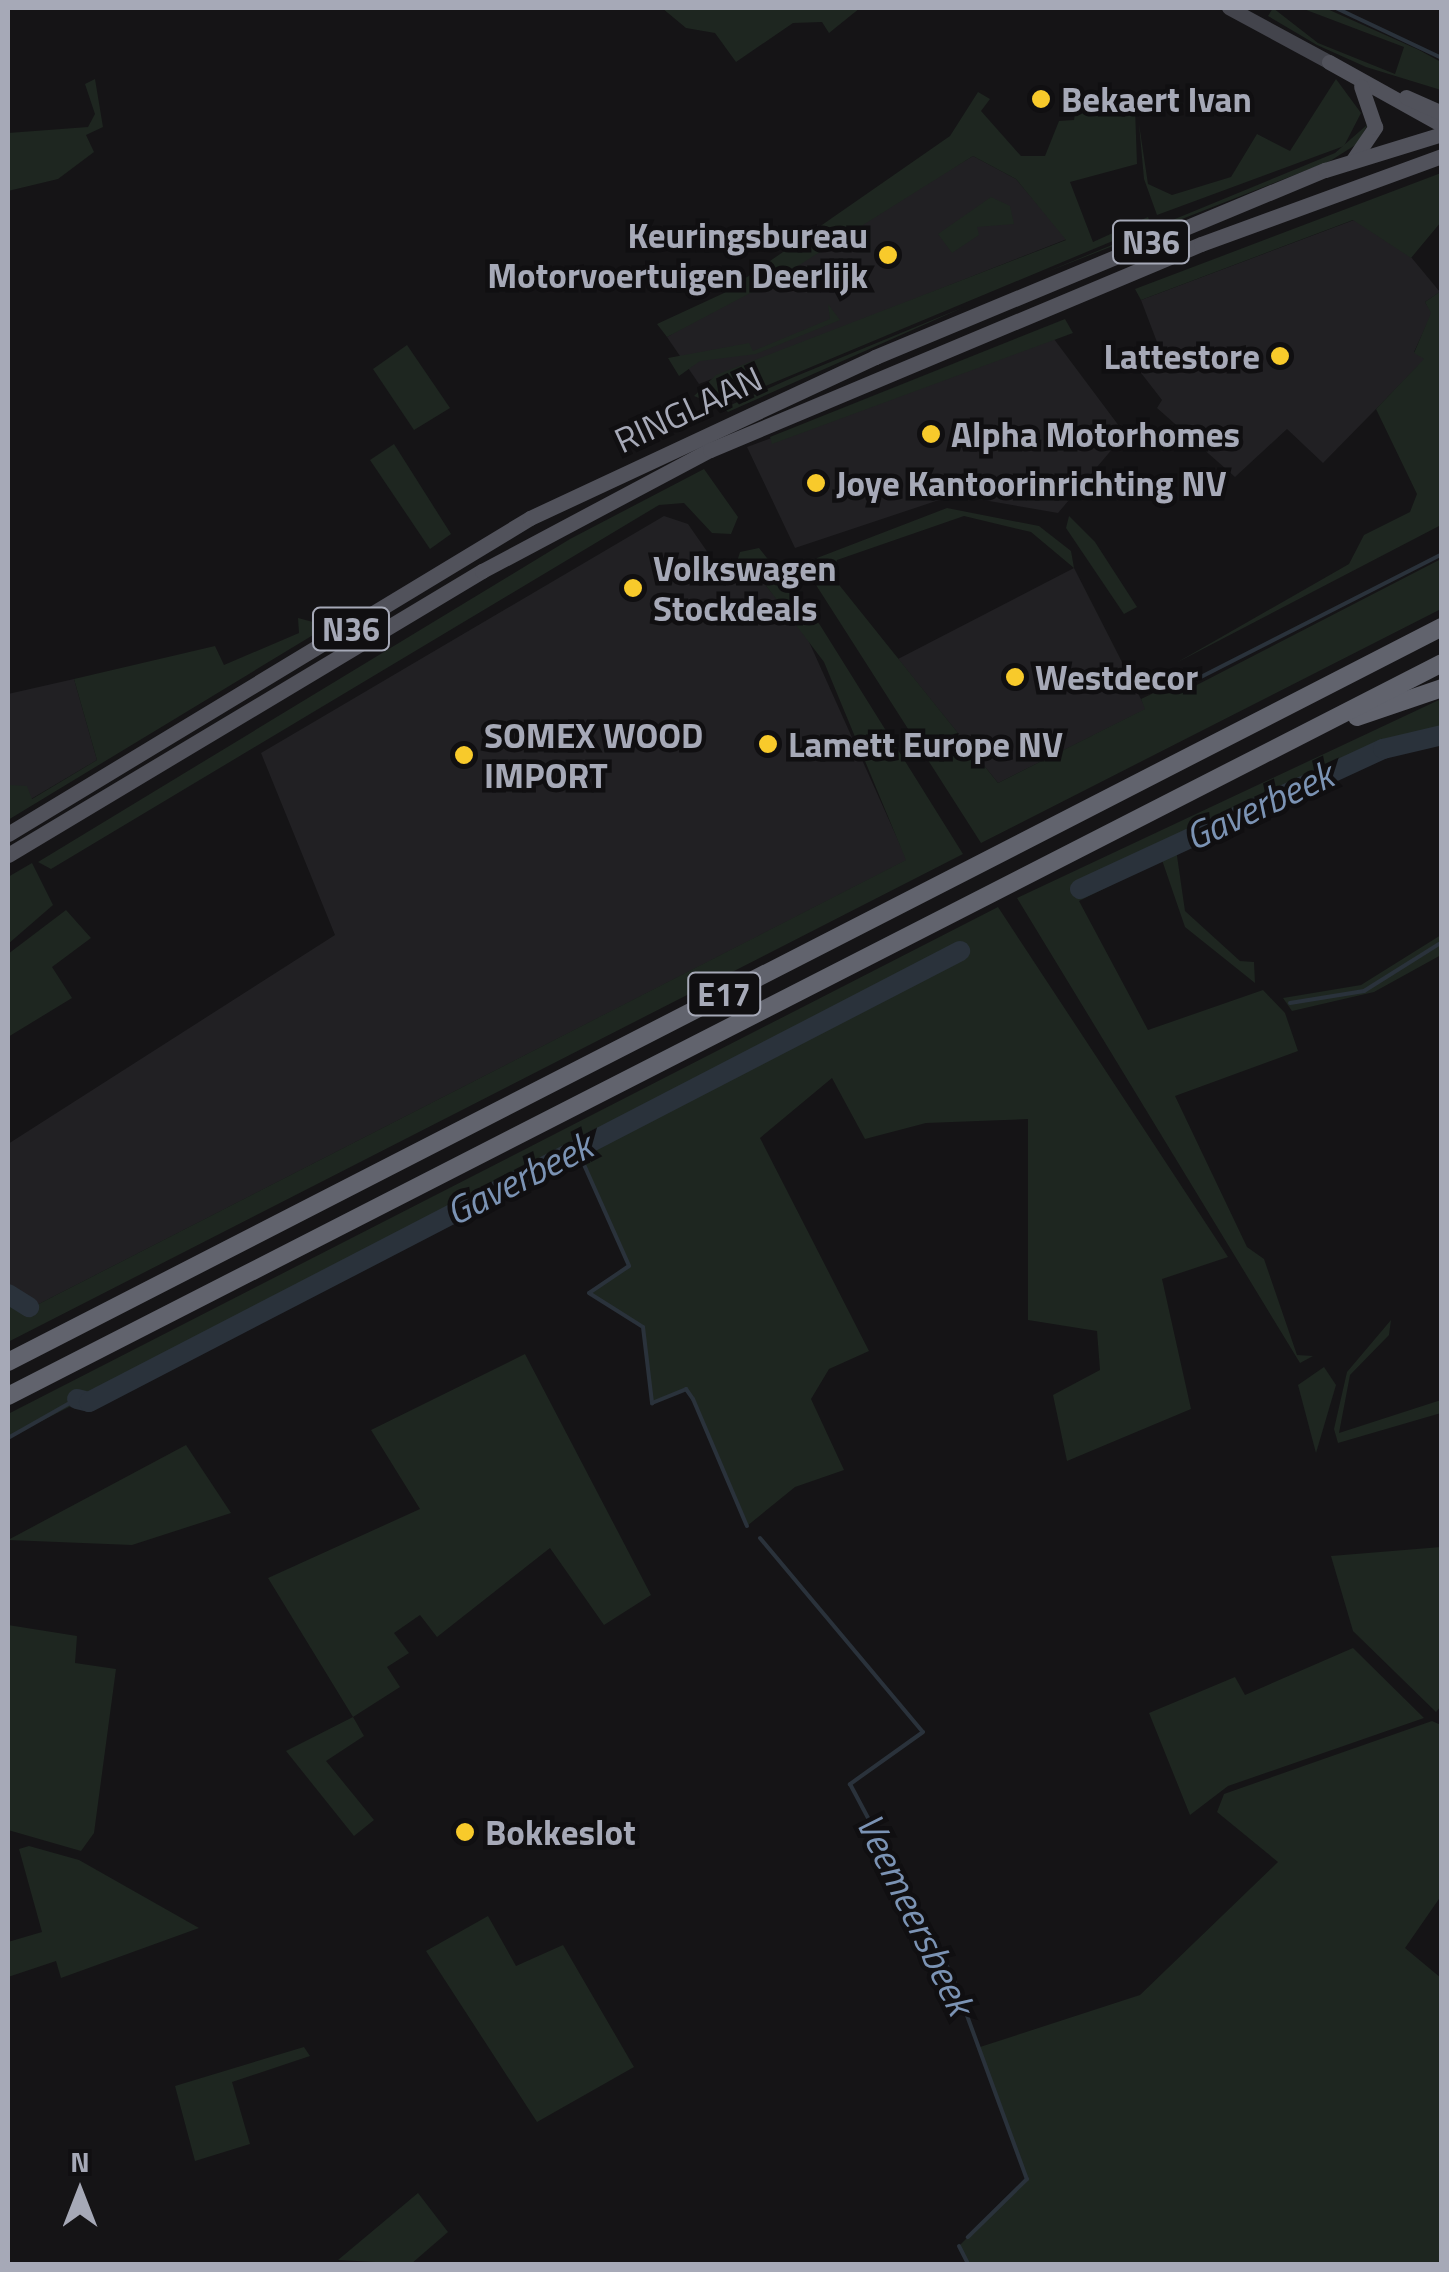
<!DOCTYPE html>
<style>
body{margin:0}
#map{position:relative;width:1449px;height:2272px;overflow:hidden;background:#151416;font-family:"Titillium Web",sans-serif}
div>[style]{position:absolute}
.built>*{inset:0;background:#212023}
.green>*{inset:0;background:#1e2620}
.stream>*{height:4px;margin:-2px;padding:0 2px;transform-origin:2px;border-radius:2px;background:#2a323b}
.river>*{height:20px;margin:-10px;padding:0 10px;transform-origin:10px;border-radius:10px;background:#2a323b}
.secondary>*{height:14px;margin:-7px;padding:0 7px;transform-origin:7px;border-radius:7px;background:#43444c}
.primary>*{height:15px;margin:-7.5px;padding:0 7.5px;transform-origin:7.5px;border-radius:7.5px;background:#51525b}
.highway>*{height:18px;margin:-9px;padding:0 9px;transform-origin:9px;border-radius:9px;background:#61636d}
.dots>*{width:28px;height:28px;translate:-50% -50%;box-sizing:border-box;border:5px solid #100f11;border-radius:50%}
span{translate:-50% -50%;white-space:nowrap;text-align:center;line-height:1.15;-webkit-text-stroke:9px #100f11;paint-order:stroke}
.shield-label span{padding:2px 8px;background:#100f11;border:2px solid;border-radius:8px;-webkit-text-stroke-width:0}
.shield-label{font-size:32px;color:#a6a9b7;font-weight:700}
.poi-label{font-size:35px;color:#a6a9b7;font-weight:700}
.left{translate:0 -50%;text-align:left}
.right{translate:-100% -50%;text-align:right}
.street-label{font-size:35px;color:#a6a9b7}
.water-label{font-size:38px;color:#7b93b4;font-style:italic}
.frame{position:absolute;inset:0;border:10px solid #a6a9b7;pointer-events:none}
.north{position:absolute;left:30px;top:2142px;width:100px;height:100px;-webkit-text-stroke:8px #100f11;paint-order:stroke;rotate:0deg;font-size:28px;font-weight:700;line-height:40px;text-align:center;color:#a6a9b7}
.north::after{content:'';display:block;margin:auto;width:35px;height:45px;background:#a6a9b7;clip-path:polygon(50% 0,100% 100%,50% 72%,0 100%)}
</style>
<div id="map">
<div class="built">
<div style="clip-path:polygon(973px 156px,1016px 179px,1067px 239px,699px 384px,667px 337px)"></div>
<div style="clip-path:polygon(1354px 220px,1406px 251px,1440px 292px,1425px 302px,1432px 313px,1414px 352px,1425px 359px,1323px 463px,1287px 429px,1235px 477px,1157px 408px,1162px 400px,1138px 369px,1160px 350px,1141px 300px)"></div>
<div style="clip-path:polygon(1051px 335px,1125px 434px,1058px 513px,954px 495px,795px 548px,747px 447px)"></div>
<div style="clip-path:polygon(664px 516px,688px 524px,722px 573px,735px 568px,748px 584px,764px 583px,806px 635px,907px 860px,35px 1306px,8px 1289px,8px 1144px,335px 935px,261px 753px)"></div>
<div style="clip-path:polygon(1074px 568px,1146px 709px,998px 783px,898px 659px)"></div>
<div style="clip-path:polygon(74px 679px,97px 760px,31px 799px,8px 785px,8px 694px)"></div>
</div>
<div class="green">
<div style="clip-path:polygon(662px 8px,860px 8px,829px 33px,822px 22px,793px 23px,736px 62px,715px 33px,686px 28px)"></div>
<div style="clip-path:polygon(1273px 8px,1318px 43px,1395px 74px,1404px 47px,1301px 8px,1325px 8px,1419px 50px,1441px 62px,1441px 90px,1366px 67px,1317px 45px,1268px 16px)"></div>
<div style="clip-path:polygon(95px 79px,103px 127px,86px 135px,94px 152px,58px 179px,8px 191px,8px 133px,88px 127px,95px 114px,85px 84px)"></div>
<div style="clip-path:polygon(1336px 79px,1361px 113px,1344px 146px,1157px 215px,1144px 179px,1139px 124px,1148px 184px,1172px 195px,1231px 177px,1257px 134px,1290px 151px)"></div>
<div style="clip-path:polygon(1104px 91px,1105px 106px,1135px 108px,1137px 164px,1070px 182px,1093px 242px,1148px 217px,1151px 225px,718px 406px,694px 396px,716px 375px,1066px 240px,1016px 179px,973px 156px,777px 279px,667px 337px,657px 324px,724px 293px,950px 136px,978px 92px,990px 99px,981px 111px,1021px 156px,1045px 156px,1059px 121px,1074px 120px,1078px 93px)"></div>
<div style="clip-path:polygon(1368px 124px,1357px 144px,1330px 161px,1044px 273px,1335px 153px)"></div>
<div style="clip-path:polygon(1441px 173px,1441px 222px,1411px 258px,1353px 220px,1141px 300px,1135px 289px)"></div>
<div style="clip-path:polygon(991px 197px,1010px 206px,1014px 224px,977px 227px,979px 235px,952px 253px,938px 234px)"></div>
<div style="clip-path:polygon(1441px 291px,1441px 525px,1176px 663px,1349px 564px,1364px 535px,1410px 512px,1417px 494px,1376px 409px,1424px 359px,1414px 353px,1431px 313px,1425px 302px)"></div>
<div style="clip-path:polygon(828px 304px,840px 320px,756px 354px,700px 361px,679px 376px,668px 358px,749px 343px,753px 351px,830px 319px)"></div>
<div style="clip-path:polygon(964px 307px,728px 412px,724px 408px,794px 377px)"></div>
<div style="clip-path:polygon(1065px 319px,1073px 333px,772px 444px,770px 437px)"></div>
<div style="clip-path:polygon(407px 345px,450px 408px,414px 430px,373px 369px)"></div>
<div style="clip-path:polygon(394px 444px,451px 534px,430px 549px,370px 460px)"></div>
<div style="clip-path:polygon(704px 469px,738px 517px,731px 534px,712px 533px,684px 503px,659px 505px,51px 869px,38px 862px,570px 539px)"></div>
<div style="clip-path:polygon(947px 508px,1039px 526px,1071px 551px,1074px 568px,1031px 532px,964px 516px,837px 560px,832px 576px,998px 783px,1145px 709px,1141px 699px,1183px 679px,1189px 689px,1441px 559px,1441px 609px,981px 843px,809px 574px,817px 558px)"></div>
<div style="clip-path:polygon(1069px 516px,1095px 542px,1137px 607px,1124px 614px,1066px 528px)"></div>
<div style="clip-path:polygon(759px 548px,820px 625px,963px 854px,8px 1342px,8px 1299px,27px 1310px,906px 860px,824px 662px,764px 583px,748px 584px,735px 568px,740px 552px)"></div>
<div style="clip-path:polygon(298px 618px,328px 626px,8px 820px,8px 785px,27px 786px,32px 799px,97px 760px,74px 679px,215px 646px,224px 665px,299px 633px)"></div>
<div style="clip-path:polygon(1441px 699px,1441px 742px,1398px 749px,1176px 849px,1185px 911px,1240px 961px,1254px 962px,1255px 983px,1185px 927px,1162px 860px,1079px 901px,1148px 1030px,1263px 990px,1285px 1013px,1298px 1051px,1175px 1096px,1247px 1247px,1264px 1259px,1297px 1355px,1313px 1356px,1300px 1363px,1017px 898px)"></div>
<div style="clip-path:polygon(32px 863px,53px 905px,8px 944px,8px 877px)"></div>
<div style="clip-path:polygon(998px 907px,1228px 1257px,1162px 1279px,1191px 1409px,1067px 1461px,1053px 1395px,1100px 1370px,1097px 1331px,1028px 1320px,1028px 1119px,926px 1123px,865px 1139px,832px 1078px,760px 1138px,869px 1351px,829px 1369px,811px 1399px,844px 1470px,795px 1487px,747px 1526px,693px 1399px,685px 1390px,652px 1403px,643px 1327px,589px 1293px,629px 1266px,577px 1149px,8px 1438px,8px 1414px)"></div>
<div style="clip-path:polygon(66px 910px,91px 938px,52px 967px,72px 998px,8px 1037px,8px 954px)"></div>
<div style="clip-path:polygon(1441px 935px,1441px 955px,1374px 992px,1292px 1011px,1283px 998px,1361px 985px)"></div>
<div style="clip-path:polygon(1391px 1320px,1389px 1335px,1350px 1375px,1339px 1433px,1441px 1400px,1441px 1413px,1338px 1443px,1334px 1429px,1347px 1372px)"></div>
<div style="clip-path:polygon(525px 1354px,651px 1595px,604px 1625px,550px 1548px,437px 1637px,420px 1615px,394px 1633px,409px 1653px,387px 1667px,400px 1687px,353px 1717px,364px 1736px,326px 1761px,374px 1820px,354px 1836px,286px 1751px,353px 1717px,268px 1578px,420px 1509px,371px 1430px)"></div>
<div style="clip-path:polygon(1324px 1367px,1336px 1385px,1316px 1453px,1298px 1385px)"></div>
<div style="clip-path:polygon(186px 1445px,231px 1513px,132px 1545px,8px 1540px)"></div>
<div style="clip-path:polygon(1441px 1547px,1442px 1705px,1436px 1712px,1353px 1631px,1331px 1556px)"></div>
<div style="clip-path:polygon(8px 1625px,77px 1636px,75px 1663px,116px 1669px,94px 1833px,81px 1851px,8px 1830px)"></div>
<div style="clip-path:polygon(1353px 1648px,1424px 1718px,1228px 1786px,1190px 1815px,1149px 1713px,1235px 1677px,1245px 1695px)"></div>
<div style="clip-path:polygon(1432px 1721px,1441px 1725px,1441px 1896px,1405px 1948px,1441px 1978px,1441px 2264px,968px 2264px,959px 2246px,1026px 2179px,980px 2047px,1140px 1995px,1278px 1862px,1217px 1812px,1224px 1794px)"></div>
<div style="clip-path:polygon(29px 1846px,79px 1860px,199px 1928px,61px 1978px,56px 1961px,8px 1977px,8px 1942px,42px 1932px,19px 1849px)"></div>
<div style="clip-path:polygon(488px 1916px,516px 1966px,563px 1945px,634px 2067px,537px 2122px,426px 1951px)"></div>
<div style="clip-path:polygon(304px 2047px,310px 2056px,232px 2082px,250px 2144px,195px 2161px,175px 2086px)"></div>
<div style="clip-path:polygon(418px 2193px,448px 2232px,411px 2264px,338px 2260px)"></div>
</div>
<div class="stream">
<div style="left:1336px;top:8px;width:117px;rotate:25.3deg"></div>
<div style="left:1191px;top:682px;width:282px;rotate:-27deg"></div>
<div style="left:1290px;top:1003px;width:75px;rotate:-9.2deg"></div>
<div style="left:1364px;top:991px;width:92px;rotate:-32.1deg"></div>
<div style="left:577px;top:1149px;width:128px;rotate:66deg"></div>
<div style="left:629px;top:1266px;width:48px;rotate:146deg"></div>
<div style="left:589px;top:1293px;width:64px;rotate:32.2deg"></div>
<div style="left:643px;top:1327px;width:77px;rotate:83.2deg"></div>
<div style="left:652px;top:1403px;width:37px;rotate:-22deg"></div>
<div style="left:686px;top:1389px;width:12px;rotate:55deg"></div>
<div style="left:693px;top:1399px;width:138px;rotate:67deg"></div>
<div style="left:8px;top:1438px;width:79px;rotate:-29.5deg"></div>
<div style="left:760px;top:1538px;width:253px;rotate:50deg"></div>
<div style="left:923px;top:1732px;width:90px;rotate:144.5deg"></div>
<div style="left:850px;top:1784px;width:222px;rotate:62deg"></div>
<div style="left:954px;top:1980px;width:212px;rotate:69.9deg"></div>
<div style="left:1027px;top:2179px;width:83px;rotate:135.5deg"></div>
<div style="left:959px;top:2246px;width:20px;rotate:63deg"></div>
</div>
<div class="river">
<div style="left:1080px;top:889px;width:334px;rotate:-24.8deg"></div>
<div style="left:1383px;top:749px;width:61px;rotate:-13.3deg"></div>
<div style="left:8px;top:1294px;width:25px;rotate:32deg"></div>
<div style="left:77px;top:1399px;width:12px;rotate:14deg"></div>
<div style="left:89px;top:1402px;width:981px;rotate:-27.37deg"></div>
</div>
<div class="secondary">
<div style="left:1229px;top:8px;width:114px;rotate:28.4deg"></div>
</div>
<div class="primary">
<div style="left:1329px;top:62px;width:129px;rotate:29.1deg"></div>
<div style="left:1406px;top:97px;width:39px;rotate:24deg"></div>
<div style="left:1353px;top:160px;width:40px;rotate:-56deg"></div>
<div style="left:1375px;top:127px;width:43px;rotate:-108.9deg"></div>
<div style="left:8px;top:834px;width:610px;rotate:-31.19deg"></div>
<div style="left:530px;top:518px;width:381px;rotate:-25deg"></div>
<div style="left:875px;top:357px;width:487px;rotate:-22.6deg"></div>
<div style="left:1325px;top:170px;width:122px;rotate:-17.1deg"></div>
<div style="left:8px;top:855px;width:553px;rotate:-30.93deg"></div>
<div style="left:482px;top:571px;width:258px;rotate:-28deg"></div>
<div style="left:710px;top:450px;width:532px;rotate:-22.76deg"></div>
<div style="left:1201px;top:244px;width:257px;rotate:-20.1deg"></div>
</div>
<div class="highway">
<div style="left:1357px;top:717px;width:90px;rotate:-18.8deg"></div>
<div style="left:8px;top:1362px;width:1611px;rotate:-27.14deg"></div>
<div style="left:8px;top:1396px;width:1610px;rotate:-27.07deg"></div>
</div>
<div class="dots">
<div style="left:1041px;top:99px;background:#f8ca2b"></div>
<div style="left:888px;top:255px;background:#f8ca2b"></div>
<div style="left:1280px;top:356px;background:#f8ca2b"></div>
<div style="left:931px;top:434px;background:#f8ca2b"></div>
<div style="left:816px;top:483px;background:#f8ca2b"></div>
<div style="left:633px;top:588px;background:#f8ca2b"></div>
<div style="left:1015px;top:677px;background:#f8ca2b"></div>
<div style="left:768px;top:744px;background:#f8ca2b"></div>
<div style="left:464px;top:755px;background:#f8ca2b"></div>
<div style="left:465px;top:1832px;background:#f8ca2b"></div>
</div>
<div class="shield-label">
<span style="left:1151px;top:242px">N36</span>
<span style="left:351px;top:629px">N36</span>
<span style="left:724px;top:994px">E17</span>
</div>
<div class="poi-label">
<span class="left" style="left:1061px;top:99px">Bekaert Ivan</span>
<span class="right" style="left:868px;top:255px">Keuringsbureau<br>Motorvoertuigen Deerlijk</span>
<span class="right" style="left:1260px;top:356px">Lattestore</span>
<span class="left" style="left:951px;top:434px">Alpha Motorhomes</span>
<span class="left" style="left:836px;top:483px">Joye Kantoorinrichting NV</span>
<span class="left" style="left:653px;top:588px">Volkswagen<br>Stockdeals</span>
<span class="left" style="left:1035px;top:677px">Westdecor</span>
<span class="left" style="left:484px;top:755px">SOMEX WOOD<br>IMPORT</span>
<span class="left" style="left:788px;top:744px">Lamett Europe NV</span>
<span class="left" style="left:485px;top:1832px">Bokkeslot</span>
</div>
<div class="street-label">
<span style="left:688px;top:409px;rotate:-25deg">RINGLAAN</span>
</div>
<div class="water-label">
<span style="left:1259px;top:806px;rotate:-25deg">Gaverbeek</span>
<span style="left:519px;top:1179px;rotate:-27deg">Gaverbeek</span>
<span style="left:915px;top:1914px;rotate:64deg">Veemeersbeek</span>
</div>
<div class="frame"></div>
<div class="north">N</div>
</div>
